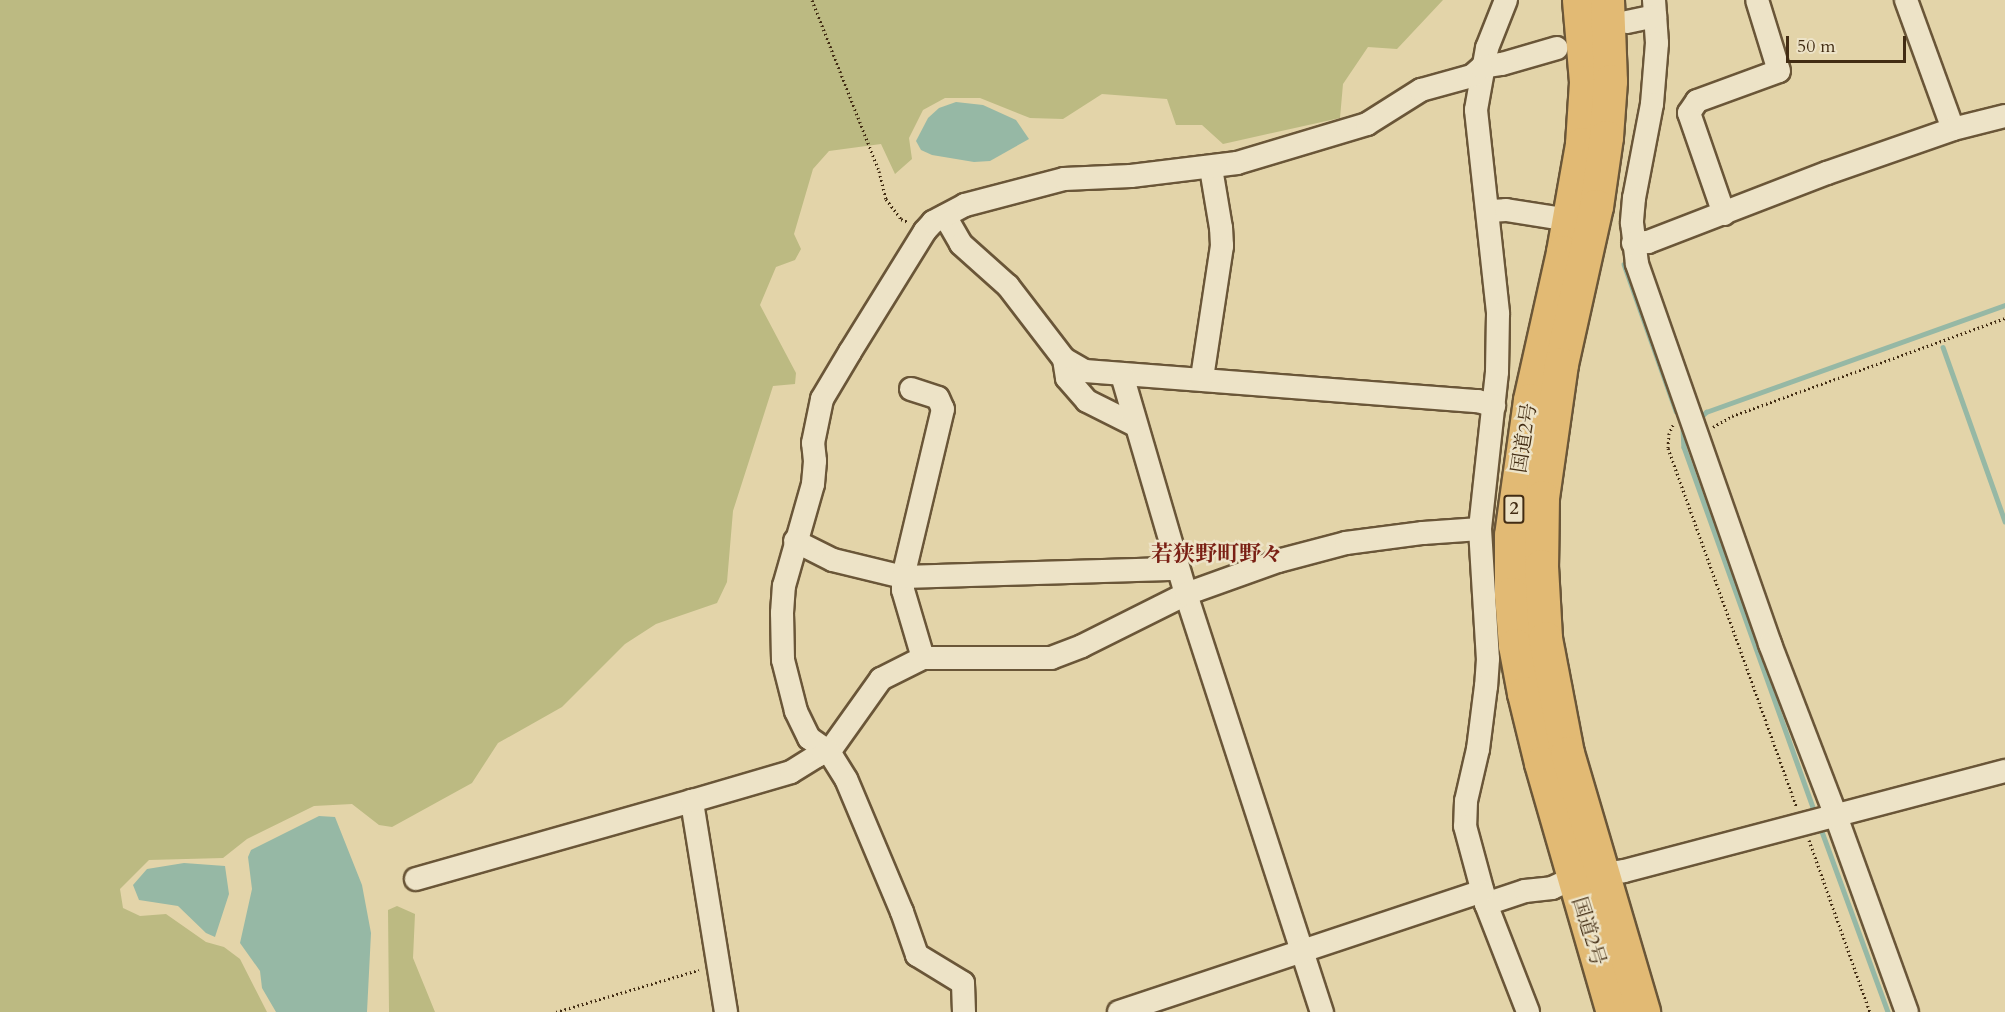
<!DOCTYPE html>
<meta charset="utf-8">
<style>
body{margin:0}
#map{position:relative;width:2005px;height:1012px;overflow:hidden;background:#e3d4a9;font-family:Cardo,"Noto Serif JP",serif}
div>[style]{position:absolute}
.green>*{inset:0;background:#bcba82}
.water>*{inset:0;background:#96b8a5}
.stream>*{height:4.5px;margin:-2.25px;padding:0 2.25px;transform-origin:2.25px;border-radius:2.25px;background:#96b8a5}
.path>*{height:3px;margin-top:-1.5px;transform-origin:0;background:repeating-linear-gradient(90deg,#422c13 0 1.5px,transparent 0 4.5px)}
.roads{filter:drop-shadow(2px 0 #6a5638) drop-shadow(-2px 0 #6a5638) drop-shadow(0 2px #6a5638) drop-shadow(0 -2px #6a5638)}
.minor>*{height:22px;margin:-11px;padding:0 11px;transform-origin:11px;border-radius:11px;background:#ede3c7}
.highway>*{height:33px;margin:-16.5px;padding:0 16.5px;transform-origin:16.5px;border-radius:16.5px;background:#e2ba74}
span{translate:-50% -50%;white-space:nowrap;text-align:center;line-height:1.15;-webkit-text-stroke:5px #ede3c7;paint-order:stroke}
.shield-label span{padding:2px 4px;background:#ede3c7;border:2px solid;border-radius:4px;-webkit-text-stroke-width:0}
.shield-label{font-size:18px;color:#422c13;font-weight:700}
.street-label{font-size:20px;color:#422c13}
.quarter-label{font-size:22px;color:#7a1f14;font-weight:700}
.scale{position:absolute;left:1786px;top:36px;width:120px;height:27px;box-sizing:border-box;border:3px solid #422c13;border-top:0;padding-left:8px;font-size:18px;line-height:21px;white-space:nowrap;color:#422c13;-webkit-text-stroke:4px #ede3c7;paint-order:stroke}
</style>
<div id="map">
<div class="green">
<div style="clip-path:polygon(0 0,1443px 0,1397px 49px,1368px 47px,1343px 84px,1340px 118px,1223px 144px,1202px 125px,1176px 125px,1167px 99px,1102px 94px,1063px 119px,1030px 118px,980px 98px,945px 98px,923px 110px,909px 138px,912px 159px,895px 174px,881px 144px,829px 151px,813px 169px,794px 234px,801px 249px,795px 260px,776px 267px,760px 305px,796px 373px,795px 384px,773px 386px,733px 511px,727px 582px,717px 603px,656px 624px,625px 644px,562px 707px,498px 743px,472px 783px,392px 827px,379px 825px,352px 804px,314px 806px,247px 839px,223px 858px,149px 860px,120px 889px,123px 908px,140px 916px,166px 914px,206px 942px,224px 947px,240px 959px,267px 1012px,0 1012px)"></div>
<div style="clip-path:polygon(397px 906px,415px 914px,413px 958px,435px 1012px,389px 1012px,388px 910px)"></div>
</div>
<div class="water">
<div style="clip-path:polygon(956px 102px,983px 105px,1016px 120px,1029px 139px,990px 161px,974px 162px,932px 155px,921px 150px,916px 141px,928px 118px,939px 108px)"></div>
<div style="clip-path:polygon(319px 816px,335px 817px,362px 885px,371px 933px,367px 1012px,276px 1012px,262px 988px,260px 971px,240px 943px,252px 889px,248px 857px,251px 850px)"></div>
<div style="clip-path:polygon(184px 863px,225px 866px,229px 894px,215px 937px,206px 933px,178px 906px,139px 900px,133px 885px,147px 869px)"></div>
</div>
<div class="stream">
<div style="left:1624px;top:264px;width:156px;rotate:70.5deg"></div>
<div style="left:1943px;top:347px;width:185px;rotate:70.4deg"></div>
<div style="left:1699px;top:419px;width:10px;rotate:-45deg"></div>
<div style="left:1706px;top:412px;width:318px;rotate:-19.7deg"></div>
<div style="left:1683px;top:430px;width:17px;rotate:87deg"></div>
<div style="left:1684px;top:447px;width:391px;rotate:70.3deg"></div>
<div style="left:1820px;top:826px;width:198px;rotate:69.9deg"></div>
</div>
<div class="path">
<div style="left:812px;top:0;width:184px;rotate:68.6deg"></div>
<div style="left:879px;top:171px;width:29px;rotate:76deg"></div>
<div style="left:886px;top:199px;width:25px;rotate:53deg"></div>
<div style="left:901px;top:219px;width:8px;rotate:23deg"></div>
<div style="left:1673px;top:425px;width:9px;rotate:117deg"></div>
<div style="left:1669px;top:433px;width:15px;rotate:94deg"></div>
<div style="left:1668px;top:448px;width:380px;rotate:70.3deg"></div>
<div style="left:1713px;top:427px;width:22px;rotate:-30deg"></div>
<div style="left:1732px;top:416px;width:290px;rotate:-19.7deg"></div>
<div style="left:1809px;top:840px;width:182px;rotate:70.5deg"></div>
<div style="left:556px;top:1012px;width:149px;rotate:-16.4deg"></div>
</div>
<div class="roads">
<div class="minor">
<div style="left:1506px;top:0;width:52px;rotate:111.6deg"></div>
<div style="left:1487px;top:48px;width:63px;rotate:100.1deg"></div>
<div style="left:1476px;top:110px;width:205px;rotate:83.8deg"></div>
<div style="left:1498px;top:314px;width:58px;rotate:91deg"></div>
<div style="left:1497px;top:372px;width:158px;rotate:96.2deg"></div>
<div style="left:1480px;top:529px;width:130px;rotate:86.5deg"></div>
<div style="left:1488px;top:659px;width:27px;rotate:94deg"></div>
<div style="left:1486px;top:686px;width:64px;rotate:97.2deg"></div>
<div style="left:1478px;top:749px;width:53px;rotate:103deg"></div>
<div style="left:1466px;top:801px;width:25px;rotate:92deg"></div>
<div style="left:1465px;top:826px;width:81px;rotate:74.9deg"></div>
<div style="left:1486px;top:904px;width:116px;rotate:68.7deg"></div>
<div style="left:1654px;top:0;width:43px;rotate:86deg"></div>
<div style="left:1657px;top:43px;width:61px;rotate:94.7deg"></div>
<div style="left:1652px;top:104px;width:96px;rotate:100.8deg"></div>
<div style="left:1634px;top:198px;width:25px;rotate:95deg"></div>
<div style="left:1632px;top:223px;width:41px;rotate:83deg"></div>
<div style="left:1637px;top:264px;width:403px;rotate:70.7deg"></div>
<div style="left:1770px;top:644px;width:184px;rotate:69deg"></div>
<div style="left:1836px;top:816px;width:208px;rotate:70.1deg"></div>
<div style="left:1906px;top:0;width:137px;rotate:70deg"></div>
<div style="left:1627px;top:22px;width:29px;rotate:-12deg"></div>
<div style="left:1489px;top:211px;width:17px;rotate:-3deg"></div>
<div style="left:1506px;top:210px;width:65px;rotate:8.9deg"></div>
<div style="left:1724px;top:214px;width:107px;rotate:-109.1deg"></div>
<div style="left:1689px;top:113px;width:14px;rotate:-56deg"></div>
<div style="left:1697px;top:101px;width:87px;rotate:-20.1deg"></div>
<div style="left:1779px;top:71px;width:74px;rotate:-107.2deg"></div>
<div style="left:945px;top:216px;width:32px;rotate:60deg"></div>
<div style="left:961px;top:244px;width:63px;rotate:41.8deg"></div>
<div style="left:1008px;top:286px;width:92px;rotate:52.5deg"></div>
<div style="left:1064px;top:359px;width:24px;rotate:30deg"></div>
<div style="left:1085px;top:371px;width:394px;rotate:4.4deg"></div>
<div style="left:1478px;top:401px;width:17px;rotate:17deg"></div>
<div style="left:1633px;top:243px;width:15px;rotate:-4deg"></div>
<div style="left:1648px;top:242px;width:192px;rotate:-21.1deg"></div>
<div style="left:1827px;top:173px;width:133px;rotate:-19.2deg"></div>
<div style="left:1953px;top:129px;width:54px;rotate:-14deg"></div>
<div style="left:1064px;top:359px;width:19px;rotate:81deg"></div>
<div style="left:1067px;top:378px;width:30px;rotate:49deg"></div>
<div style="left:1087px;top:401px;width:54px;rotate:26.6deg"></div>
<div style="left:1122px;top:375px;width:228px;rotate:73.7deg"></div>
<div style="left:1186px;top:594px;width:440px;rotate:72deg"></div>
<div style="left:1202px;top:378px;width:134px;rotate:-81.4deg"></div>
<div style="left:1222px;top:246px;width:18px;rotate:-93deg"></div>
<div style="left:1221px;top:228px;width:61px;rotate:-99.5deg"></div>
<div style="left:911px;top:389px;width:28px;rotate:18deg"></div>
<div style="left:938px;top:398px;width:12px;rotate:66deg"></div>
<div style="left:943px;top:409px;width:173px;rotate:103.4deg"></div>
<div style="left:903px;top:577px;width:13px;rotate:90deg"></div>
<div style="left:903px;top:590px;width:71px;rotate:73.6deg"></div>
<div style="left:795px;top:541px;width:42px;rotate:26.6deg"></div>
<div style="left:833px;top:560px;width:72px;rotate:13.7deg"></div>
<div style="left:903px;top:577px;width:275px;rotate:-1.7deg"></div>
<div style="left:829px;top:752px;width:90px;rotate:-54.5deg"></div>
<div style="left:881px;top:679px;width:47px;rotate:-26.6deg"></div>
<div style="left:923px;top:658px;width:128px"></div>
<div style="left:1051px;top:658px;width:33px;rotate:-21deg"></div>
<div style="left:1082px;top:646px;width:116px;rotate:-26.6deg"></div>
<div style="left:1186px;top:594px;width:98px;rotate:-19.7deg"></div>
<div style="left:1278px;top:561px;width:70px;rotate:-14.8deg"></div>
<div style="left:1346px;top:543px;width:78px;rotate:-7.4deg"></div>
<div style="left:1423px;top:533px;width:57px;rotate:-4deg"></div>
<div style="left:416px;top:879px;width:287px;rotate:-15.8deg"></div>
<div style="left:1486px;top:904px;width:41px;rotate:-18.4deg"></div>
<div style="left:1525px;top:891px;width:27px;rotate:-6deg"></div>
<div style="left:1552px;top:888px;width:23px;rotate:-25deg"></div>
<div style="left:1573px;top:878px;width:51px;rotate:-7.8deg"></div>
<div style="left:1624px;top:871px;width:394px;rotate:-14.7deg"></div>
<div style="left:726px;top:1012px;width:214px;rotate:-99.2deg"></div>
<div style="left:692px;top:801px;width:103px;rotate:-16.3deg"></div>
<div style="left:791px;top:772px;width:31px;rotate:-32deg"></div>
<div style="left:817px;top:756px;width:9px;rotate:-63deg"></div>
<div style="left:964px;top:1012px;width:29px;rotate:-92deg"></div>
<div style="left:963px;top:983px;width:54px;rotate:-148.7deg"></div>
<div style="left:917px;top:955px;width:46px;rotate:-109.2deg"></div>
<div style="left:902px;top:912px;width:144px;rotate:-112.8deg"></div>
<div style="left:846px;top:779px;width:32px;rotate:-122deg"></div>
<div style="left:829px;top:752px;width:24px;rotate:-145deg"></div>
<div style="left:809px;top:738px;width:30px;rotate:-116deg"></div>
<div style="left:796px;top:711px;width:53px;rotate:-104.3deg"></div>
<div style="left:783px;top:660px;width:47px;rotate:-91.2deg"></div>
<div style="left:782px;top:613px;width:27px;rotate:-86deg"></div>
<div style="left:784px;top:586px;width:106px;rotate:-74.1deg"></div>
<div style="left:813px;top:484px;width:23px;rotate:-85deg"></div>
<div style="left:815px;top:461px;width:18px;rotate:-96deg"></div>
<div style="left:813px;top:443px;width:45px;rotate:-78.4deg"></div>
<div style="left:822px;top:399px;width:55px;rotate:-59.2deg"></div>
<div style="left:850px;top:352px;width:142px;rotate:-58.2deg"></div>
<div style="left:925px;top:231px;width:12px;rotate:-48deg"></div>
<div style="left:933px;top:222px;width:36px;rotate:-28deg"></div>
<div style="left:965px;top:205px;width:102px;rotate:-14.7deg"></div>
<div style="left:1064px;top:179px;width:67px;rotate:-2.6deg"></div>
<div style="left:1131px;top:176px;width:107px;rotate:-7deg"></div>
<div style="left:1237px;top:163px;width:136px;rotate:-16.7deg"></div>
<div style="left:1367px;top:124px;width:64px;rotate:-32.2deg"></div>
<div style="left:1421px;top:90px;width:53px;rotate:-15.4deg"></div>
<div style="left:1472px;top:76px;width:13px;rotate:-42deg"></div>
<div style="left:1482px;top:67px;width:20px;rotate:-9deg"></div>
<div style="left:1502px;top:64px;width:57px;rotate:-16.2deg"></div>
<div style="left:1119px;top:1012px;width:383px;rotate:-18.4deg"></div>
</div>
<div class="highway">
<div style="left:1579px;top:0;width:82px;rotate:85.1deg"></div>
<div style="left:1586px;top:82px;width:62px;rotate:93.7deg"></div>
<div style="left:1582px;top:144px;width:110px;rotate:100deg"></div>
<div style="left:1563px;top:252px;width:152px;rotate:102.6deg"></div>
<div style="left:1530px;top:400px;width:136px;rotate:98deg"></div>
<div style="left:1511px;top:535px;width:59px;rotate:90deg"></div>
<div style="left:1511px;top:594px;width:51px;rotate:85.5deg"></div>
<div style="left:1515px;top:645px;width:49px;rotate:79.4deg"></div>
<div style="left:1524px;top:693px;width:72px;rotate:76.3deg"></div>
<div style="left:1541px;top:763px;width:259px;rotate:73.9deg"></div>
<div style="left:1607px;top:0;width:81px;rotate:87.9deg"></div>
<div style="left:1610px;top:81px;width:56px;rotate:94.1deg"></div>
<div style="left:1606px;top:137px;width:70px;rotate:98.2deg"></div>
<div style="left:1596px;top:206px;width:162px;rotate:102.5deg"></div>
<div style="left:1561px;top:364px;width:134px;rotate:98.1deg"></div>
<div style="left:1542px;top:497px;width:69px;rotate:90.8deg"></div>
<div style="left:1541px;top:566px;width:72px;rotate:86.8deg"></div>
<div style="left:1545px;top:638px;width:117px;rotate:79.2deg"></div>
<div style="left:1567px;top:753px;width:270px;rotate:73.6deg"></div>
</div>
</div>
<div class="shield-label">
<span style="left:1514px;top:509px">2</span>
</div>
<div class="street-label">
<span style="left:1524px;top:438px;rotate:-81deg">国道2号</span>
<span style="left:1589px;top:931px;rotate:73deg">国道2号</span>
</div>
<div class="quarter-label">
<span style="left:1217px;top:555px">若狭野町野々</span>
</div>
<div class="scale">50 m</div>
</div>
